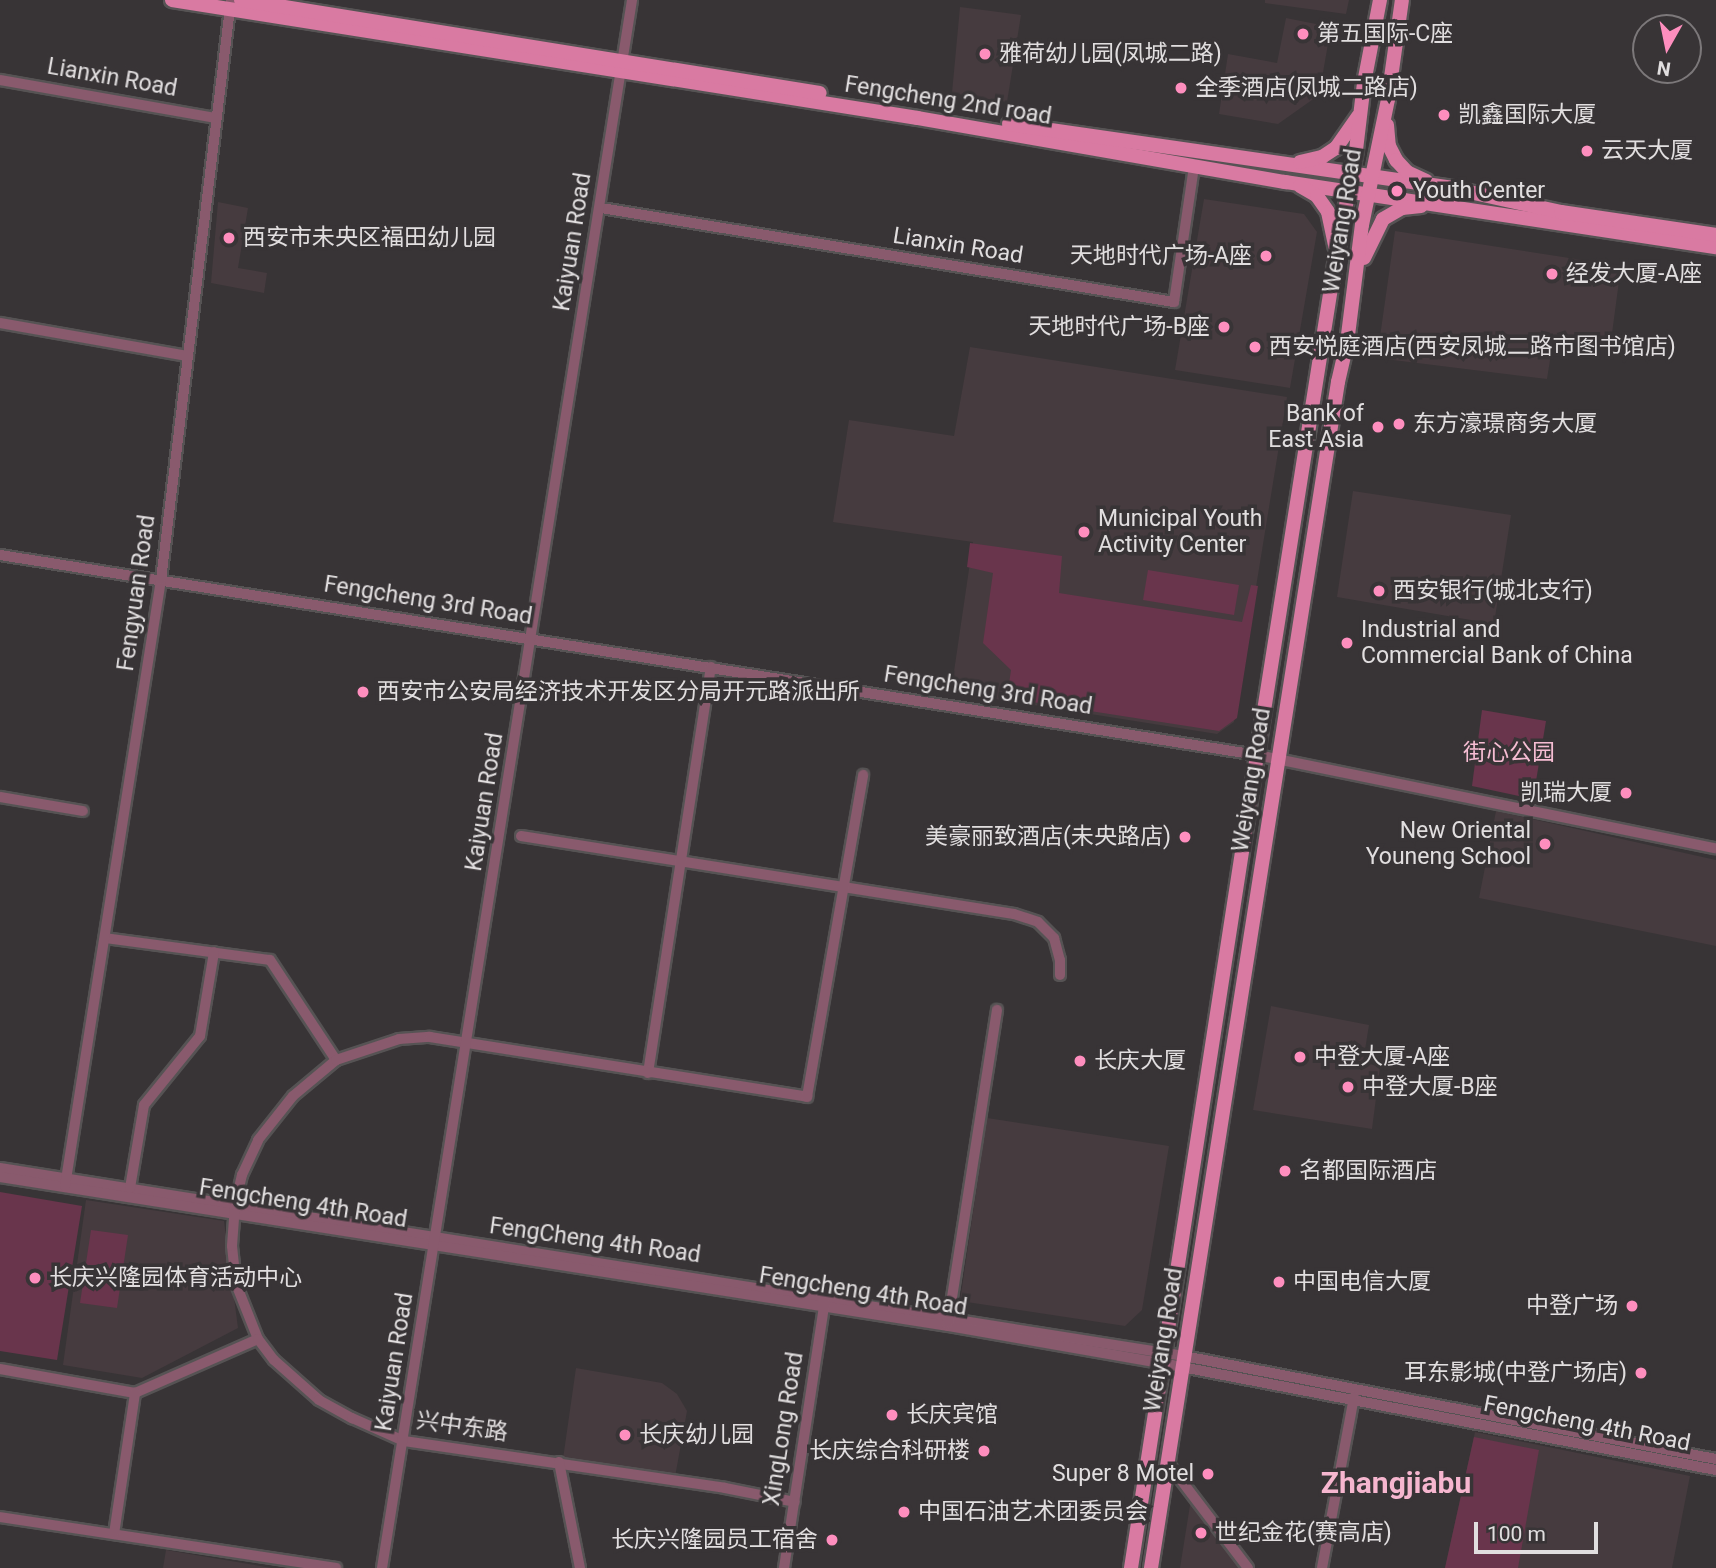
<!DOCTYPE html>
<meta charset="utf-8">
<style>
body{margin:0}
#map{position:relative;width:1716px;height:1568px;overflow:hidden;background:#383436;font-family:Roboto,"Noto Sans SC",sans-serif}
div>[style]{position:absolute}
.built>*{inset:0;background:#463b3f}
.green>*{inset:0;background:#69354c}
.roads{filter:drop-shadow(2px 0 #565354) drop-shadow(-2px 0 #565354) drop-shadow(0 2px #565354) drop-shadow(0 -2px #565354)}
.minor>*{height:10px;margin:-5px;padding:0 5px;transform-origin:5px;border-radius:5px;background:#895a6d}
.major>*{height:14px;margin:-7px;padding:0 7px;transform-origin:7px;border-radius:7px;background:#d97aa2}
.dots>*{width:19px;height:19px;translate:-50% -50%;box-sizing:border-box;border:4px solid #383436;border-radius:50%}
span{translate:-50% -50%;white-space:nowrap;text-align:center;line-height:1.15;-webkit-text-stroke:7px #383436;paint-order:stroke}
.poi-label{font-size:23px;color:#e1dedf}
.left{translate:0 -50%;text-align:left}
.right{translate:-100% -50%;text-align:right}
.street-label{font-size:23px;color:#e1dedf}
.park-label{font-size:23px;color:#f6bdd3}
.district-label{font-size:30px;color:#f6b6cf;font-weight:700}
.north{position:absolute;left:1632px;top:14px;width:70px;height:70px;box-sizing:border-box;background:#383436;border:2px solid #7c787a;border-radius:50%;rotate:189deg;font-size:19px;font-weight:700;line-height:28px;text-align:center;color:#e1dedf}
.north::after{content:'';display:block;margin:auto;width:24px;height:32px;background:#fe8ebe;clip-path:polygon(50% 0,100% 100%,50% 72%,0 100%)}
.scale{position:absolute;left:1474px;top:1522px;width:124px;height:32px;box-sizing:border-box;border:4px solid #e1dedf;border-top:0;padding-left:9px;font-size:21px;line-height:24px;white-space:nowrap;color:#e1dedf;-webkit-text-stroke:5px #383436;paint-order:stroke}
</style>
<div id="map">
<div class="built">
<div style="clip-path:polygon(1265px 0,1349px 0,1346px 14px,1265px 3px)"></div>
<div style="clip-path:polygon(960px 7px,1021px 15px,1007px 102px,952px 93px)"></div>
<div style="clip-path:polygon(1286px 18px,1331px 27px,1319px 95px,1278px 124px,1219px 114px,1228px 54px,1277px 63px)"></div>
<div style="clip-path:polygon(1204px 199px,1304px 214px,1317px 232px,1290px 388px,1175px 370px)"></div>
<div style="clip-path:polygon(218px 202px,248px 208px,238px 268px,267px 273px,264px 293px,211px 283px)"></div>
<div style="clip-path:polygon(1395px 231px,1621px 266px,1611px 341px,1553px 341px,1547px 379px,1377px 358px)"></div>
<div style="clip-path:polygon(970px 347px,1287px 397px,1234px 722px,1217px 734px,951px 692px,973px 542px,833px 522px,849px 420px,954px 436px)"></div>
<div style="clip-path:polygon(1353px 491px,1511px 515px,1494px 624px,1337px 597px)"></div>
<div style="clip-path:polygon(1496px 811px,1716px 860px,1716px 946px,1479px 898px)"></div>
<div style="clip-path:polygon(1271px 1006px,1369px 1025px,1363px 1062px,1380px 1067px,1372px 1129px,1253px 1110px)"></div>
<div style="clip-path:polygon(987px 1118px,1169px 1146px,1142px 1310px,1125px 1326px,960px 1301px)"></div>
<div style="clip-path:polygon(86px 1200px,224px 1221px,238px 1328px,142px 1378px,63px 1365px)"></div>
<div style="clip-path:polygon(576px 1368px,662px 1383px,677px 1394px,687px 1411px,675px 1477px,563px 1459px)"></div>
<div style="clip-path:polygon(1475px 1432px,1690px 1476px,1672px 1568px,1445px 1568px)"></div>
<div style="clip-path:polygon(1191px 1499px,1242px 1568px,1180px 1568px)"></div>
<div style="clip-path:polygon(166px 1550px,272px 1568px,163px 1568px)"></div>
</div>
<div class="green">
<div style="clip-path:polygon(970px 543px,1062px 556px,1059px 593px,1242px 622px,1251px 585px,1258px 586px,1237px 718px,1219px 731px,1007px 698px,1011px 670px,983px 643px,993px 573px,967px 567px)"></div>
<div style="clip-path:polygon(1148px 570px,1239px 585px,1234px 615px,1143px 600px)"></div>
<div style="clip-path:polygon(1482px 710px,1546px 721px,1533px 799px,1472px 786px)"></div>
<div style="clip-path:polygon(0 1192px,82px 1206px,57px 1360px,0 1351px)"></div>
<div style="clip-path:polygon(91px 1230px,128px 1235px,117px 1308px,80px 1303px)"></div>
<div style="clip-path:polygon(1474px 1437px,1539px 1450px,1518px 1568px,1445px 1568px)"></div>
</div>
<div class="roads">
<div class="minor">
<div style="left:0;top:80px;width:219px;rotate:10deg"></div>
<div style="left:601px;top:208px;width:581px;rotate:9.32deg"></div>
<div style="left:1174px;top:302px;width:136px;rotate:-81.6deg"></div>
<div style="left:0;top:323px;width:191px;rotate:10deg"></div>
<div style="left:0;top:555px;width:1273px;rotate:9.04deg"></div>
<div style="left:1257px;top:755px;width:468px;rotate:11.5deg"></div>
<div style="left:0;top:797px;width:84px;rotate:9.6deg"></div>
<div style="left:521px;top:836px;width:499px;rotate:9deg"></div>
<div style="left:1014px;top:914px;width:25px;rotate:18deg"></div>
<div style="left:1038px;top:922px;width:23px;rotate:45deg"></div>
<div style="left:1054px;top:938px;width:23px;rotate:75deg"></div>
<div style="left:1060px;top:960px;width:15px;rotate:90deg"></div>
<div style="left:105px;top:938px;width:166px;rotate:7.6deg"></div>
<div style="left:270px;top:960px;width:120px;rotate:56.6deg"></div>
<div style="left:648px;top:1073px;width:411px;rotate:-81.2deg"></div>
<div style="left:0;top:1168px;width:1199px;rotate:9.02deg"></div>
<div style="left:1184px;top:1356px;width:542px;rotate:10.96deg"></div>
<div style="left:0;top:1177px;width:960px;rotate:8.93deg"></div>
<div style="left:948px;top:1326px;width:238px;rotate:9.9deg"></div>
<div style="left:1182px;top:1367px;width:544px;rotate:10.92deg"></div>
<div style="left:65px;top:1186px;width:614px;rotate:-81deg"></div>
<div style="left:161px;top:580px;width:584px;rotate:-83.12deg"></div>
<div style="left:130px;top:1188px;width:84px;rotate:-80.4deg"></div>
<div style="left:144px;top:1105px;width:89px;rotate:-50.9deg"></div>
<div style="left:200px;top:1036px;width:85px;rotate:-80.5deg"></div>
<div style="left:948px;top:1323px;width:317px;rotate:-81.1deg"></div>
<div style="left:258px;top:1339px;width:59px;rotate:-111.8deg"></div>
<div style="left:236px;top:1284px;width:38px;rotate:-96deg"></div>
<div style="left:232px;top:1246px;width:41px;rotate:-85.8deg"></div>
<div style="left:235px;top:1205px;width:31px;rotate:-77deg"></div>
<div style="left:242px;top:1175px;width:38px;rotate:-65deg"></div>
<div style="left:258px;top:1140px;width:56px;rotate:-51.5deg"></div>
<div style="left:293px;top:1096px;width:56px;rotate:-39.9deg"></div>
<div style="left:336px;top:1060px;width:66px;rotate:-18.4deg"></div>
<div style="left:399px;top:1039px;width:31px;rotate:-4deg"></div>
<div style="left:430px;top:1037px;width:382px;rotate:9deg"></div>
<div style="left:807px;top:1097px;width:327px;rotate:-80.1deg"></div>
<div style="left:0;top:1369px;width:137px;rotate:10.1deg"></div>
<div style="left:135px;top:1393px;width:134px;rotate:-23.7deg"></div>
<div style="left:258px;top:1339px;width:26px;rotate:53deg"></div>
<div style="left:274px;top:1360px;width:60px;rotate:41.6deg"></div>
<div style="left:319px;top:1400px;width:38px;rotate:29deg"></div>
<div style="left:352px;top:1418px;width:57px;rotate:23.9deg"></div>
<div style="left:404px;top:1441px;width:324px;rotate:8.3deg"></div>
<div style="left:725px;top:1488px;width:71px;rotate:11.3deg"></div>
<div style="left:559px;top:1462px;width:108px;rotate:78.8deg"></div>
<div style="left:1168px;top:1463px;width:132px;rotate:52.7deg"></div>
<div style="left:0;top:1517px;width:340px;rotate:8.6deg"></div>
<div style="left:114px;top:1534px;width:143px;rotate:-81.5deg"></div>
<div style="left:382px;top:1568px;width:1588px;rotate:-80.94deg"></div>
<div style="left:784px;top:1568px;width:271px;rotate:-81.3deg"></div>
<div style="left:1322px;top:1568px;width:174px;rotate:-79.4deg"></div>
</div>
<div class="major">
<div style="left:172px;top:0;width:755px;rotate:8.99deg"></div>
<div style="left:918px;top:118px;width:373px;rotate:9.9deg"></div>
<div style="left:1285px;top:182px;width:436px;rotate:8.6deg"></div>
<div style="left:241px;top:0;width:586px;rotate:9.13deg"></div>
<div style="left:1009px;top:124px;width:447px;rotate:8.2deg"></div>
<div style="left:1451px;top:188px;width:113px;rotate:12.3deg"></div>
<div style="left:1561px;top:212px;width:157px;rotate:8.4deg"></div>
<div style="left:1387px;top:125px;width:21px;rotate:85deg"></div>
<div style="left:1389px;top:146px;width:16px;rotate:63deg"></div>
<div style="left:1396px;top:160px;width:16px;rotate:47deg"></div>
<div style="left:1407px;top:172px;width:21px;rotate:25deg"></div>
<div style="left:1300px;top:162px;width:23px;rotate:-13deg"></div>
<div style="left:1322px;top:157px;width:17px;rotate:-33deg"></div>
<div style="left:1336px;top:148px;width:39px;rotate:-55deg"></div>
<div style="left:1300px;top:186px;width:20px;rotate:30deg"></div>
<div style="left:1317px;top:196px;width:19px;rotate:55deg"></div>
<div style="left:1328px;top:212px;width:35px;rotate:78deg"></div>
<div style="left:1364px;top:258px;width:43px;rotate:-64deg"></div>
<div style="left:1383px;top:219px;width:22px;rotate:-30deg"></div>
<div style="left:1402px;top:208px;width:19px;rotate:-6deg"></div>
<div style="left:1131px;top:1568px;width:823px;rotate:-81.19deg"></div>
<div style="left:1257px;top:755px;width:480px;rotate:-81deg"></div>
<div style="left:1332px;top:281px;width:133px;rotate:-79.6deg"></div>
<div style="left:1356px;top:150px;width:67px;rotate:-83.2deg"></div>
<div style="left:1364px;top:83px;width:85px;rotate:-79.1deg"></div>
<div style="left:1151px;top:1568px;width:1201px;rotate:-81.04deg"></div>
<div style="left:1338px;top:382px;width:40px;rotate:-77deg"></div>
<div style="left:1347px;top:343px;width:119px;rotate:-82.8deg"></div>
<div style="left:1362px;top:225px;width:129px;rotate:-78.3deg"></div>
<div style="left:1388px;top:99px;width:100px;rotate:-82deg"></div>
</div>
</div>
<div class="dots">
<div style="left:1303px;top:34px;background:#fe8ebe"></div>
<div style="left:985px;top:54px;background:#fe8ebe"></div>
<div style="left:1181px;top:88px;background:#fe8ebe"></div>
<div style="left:1444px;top:115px;background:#fe8ebe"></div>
<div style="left:1587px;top:151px;background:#fe8ebe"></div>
<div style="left:1397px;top:191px;background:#fe8ebe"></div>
<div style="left:229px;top:238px;background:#fe8ebe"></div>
<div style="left:1266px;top:256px;background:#fe8ebe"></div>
<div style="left:1552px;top:274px;background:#fe8ebe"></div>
<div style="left:1224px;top:327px;background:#fe8ebe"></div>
<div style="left:1255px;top:347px;background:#fe8ebe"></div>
<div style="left:1399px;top:424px;background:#fe8ebe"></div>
<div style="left:1378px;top:427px;background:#fe8ebe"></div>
<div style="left:1084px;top:532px;background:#fe8ebe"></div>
<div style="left:1379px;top:591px;background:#fe8ebe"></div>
<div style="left:1347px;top:643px;background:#fe8ebe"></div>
<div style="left:363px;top:692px;background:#fe8ebe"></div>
<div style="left:1626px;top:793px;background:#fe8ebe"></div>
<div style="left:1185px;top:837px;background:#fe8ebe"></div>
<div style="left:1545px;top:844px;background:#fe8ebe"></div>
<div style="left:1300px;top:1057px;background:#fe8ebe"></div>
<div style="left:1080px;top:1061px;background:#fe8ebe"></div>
<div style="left:1348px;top:1087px;background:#fe8ebe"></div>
<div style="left:1285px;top:1171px;background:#fe8ebe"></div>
<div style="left:35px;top:1278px;background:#fe8ebe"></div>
<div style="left:1279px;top:1282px;background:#fe8ebe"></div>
<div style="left:1632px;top:1306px;background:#fe8ebe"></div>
<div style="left:1641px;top:1373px;background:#fe8ebe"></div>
<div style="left:892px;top:1415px;background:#fe8ebe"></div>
<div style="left:625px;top:1435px;background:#fe8ebe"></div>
<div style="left:984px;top:1451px;background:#fe8ebe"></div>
<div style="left:1208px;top:1474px;background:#fe8ebe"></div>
<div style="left:904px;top:1512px;background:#fe8ebe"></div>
<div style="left:1201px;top:1533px;background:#fe8ebe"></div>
<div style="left:832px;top:1540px;background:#fe8ebe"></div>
</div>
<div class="poi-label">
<span class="left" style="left:1317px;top:34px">第五国际-C座</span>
<span class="left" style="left:999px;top:54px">雅荷幼儿园(凤城二路)</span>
<span class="left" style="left:1195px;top:88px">全季酒店(凤城二路店)</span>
<span class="left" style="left:1458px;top:115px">凯鑫国际大厦</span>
<span class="left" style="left:1601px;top:151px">云天大厦</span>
<span class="left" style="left:1413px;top:191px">Youth Center</span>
<span class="left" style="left:243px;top:238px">西安市未央区福田幼儿园</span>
<span class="right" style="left:1252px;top:256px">天地时代广场-A座</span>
<span class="left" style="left:1566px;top:274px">经发大厦-A座</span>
<span class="right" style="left:1210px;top:327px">天地时代广场-B座</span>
<span class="left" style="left:1269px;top:347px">西安悦庭酒店(西安凤城二路市图书馆店)</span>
<span class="right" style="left:1364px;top:427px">Bank of<br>East Asia</span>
<span class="left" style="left:1413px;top:424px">东方濠璟商务大厦</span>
<span class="left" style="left:1098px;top:532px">Municipal Youth<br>Activity Center</span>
<span class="left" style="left:1393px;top:591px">西安银行(城北支行)</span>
<span class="left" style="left:1361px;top:643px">Industrial and<br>Commercial Bank of China</span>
<span class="left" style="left:377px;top:692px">西安市公安局经济技术开发区分局开元路派出所</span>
<span class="right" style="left:1612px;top:793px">凯瑞大厦</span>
<span class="right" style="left:1531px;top:844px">New Oriental<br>Youneng School</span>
<span class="right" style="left:1171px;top:837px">美豪丽致酒店(未央路店)</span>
<span class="left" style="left:1314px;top:1057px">中登大厦-A座</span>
<span class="left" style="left:1094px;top:1061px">长庆大厦</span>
<span class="left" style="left:1362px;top:1087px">中登大厦-B座</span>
<span class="left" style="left:1299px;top:1171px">名都国际酒店</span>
<span class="left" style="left:49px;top:1278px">长庆兴隆园体育活动中心</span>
<span class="left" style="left:1293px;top:1282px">中国电信大厦</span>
<span class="right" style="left:1618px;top:1306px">中登广场</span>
<span class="right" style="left:1627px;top:1373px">耳东影城(中登广场店)</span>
<span class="left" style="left:906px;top:1415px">长庆宾馆</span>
<span class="left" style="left:639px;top:1435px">长庆幼儿园</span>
<span class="right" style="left:970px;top:1451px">长庆综合科研楼</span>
<span class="right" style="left:1194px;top:1474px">Super 8 Motel</span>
<span class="left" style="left:918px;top:1512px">中国石油艺术团委员会</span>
<span class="left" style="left:1215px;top:1533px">世纪金花(赛高店)</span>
<span class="right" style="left:818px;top:1540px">长庆兴隆园员工宿舍</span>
</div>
<div class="street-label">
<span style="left:112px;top:78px;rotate:10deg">Lianxin Road</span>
<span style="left:948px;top:101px;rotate:9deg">Fengcheng 2nd road</span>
<span style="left:1343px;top:221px;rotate:-81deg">Weiyang Road</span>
<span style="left:573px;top:242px;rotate:-81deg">Kaiyuan Road</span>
<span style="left:958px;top:246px;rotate:9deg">Lianxin Road</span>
<span style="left:137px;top:593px;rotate:-82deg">Fengyuan Road</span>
<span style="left:428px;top:601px;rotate:9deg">Fengcheng 3rd Road</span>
<span style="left:988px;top:691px;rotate:9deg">Fengcheng 3rd Road</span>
<span style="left:1252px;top:780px;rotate:-81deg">Weiyang Road</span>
<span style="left:485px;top:802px;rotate:-81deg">Kaiyuan Road</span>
<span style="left:303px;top:1204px;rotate:9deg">Fengcheng 4th Road</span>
<span style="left:595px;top:1241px;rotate:8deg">FengCheng 4th Road</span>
<span style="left:863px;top:1292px;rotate:9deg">Fengcheng 4th Road</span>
<span style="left:1164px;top:1340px;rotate:-81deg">Weiyang Road</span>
<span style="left:395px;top:1362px;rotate:-81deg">Kaiyuan Road</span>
<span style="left:1587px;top:1424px;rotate:11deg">Fengcheng 4th Road</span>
<span style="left:462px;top:1427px;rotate:8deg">兴中东路</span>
<span style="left:784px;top:1429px;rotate:-81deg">XingLong Road</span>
</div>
<div class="park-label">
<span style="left:1509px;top:753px">街心公园</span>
</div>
<div class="district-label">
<span style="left:1396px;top:1483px">Zhangjiabu</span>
</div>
<div class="north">N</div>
<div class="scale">100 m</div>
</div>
